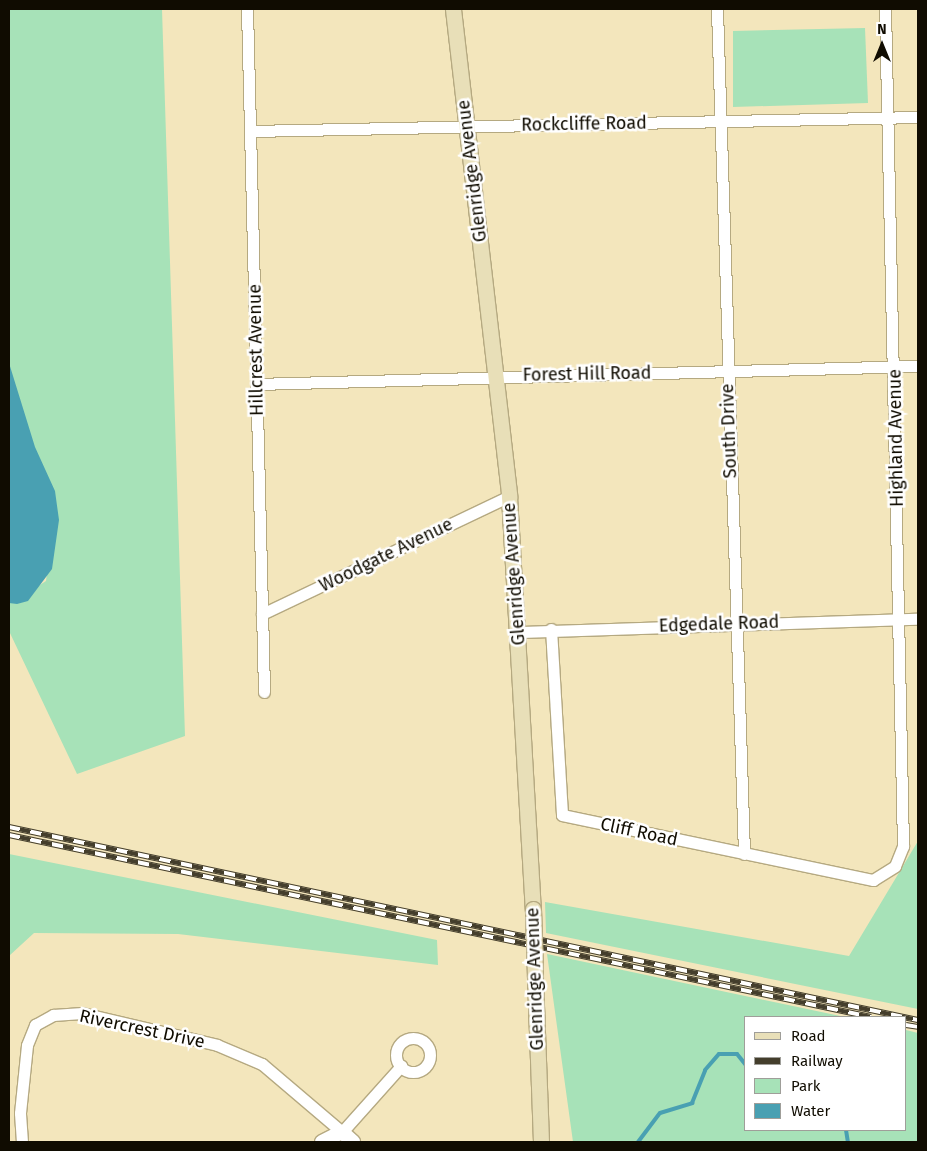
<!DOCTYPE html>
<style>
body{margin:0}
#map{position:relative;width:927px;height:1151px;overflow:hidden;background:#f3e6bc;font-family:"Fira Sans",sans-serif}
div>[style]{position:absolute}
.green>*{inset:0;background:#a7e2b8}
.water>*{inset:0;background:#49a0b2}
.stream>*{height:4px;margin:-2px;padding:0 2px;transform-origin:2px;border-radius:2px;background:#49a0b2}
.roads{filter:drop-shadow(1px 0 #b5a981) drop-shadow(-1px 0 #b5a981) drop-shadow(0 1px #b5a981) drop-shadow(0 -1px #b5a981)}
.minor>*{height:11px;margin:-5.5px;padding:0 5.5px;transform-origin:5.5px;border-radius:5.5px;background:#fff}
.minor>.ring{margin:-5.5px;padding:0;box-sizing:content-box;background:none;border:11px solid #fff;border-radius:50%}
.tertiary>*{height:14px;margin:-7px;padding:0 7px;transform-origin:7px;border-radius:7px;background:#fff}
.secondary>*{height:15px;margin:-7.5px;padding:0 7.5px;transform-origin:7.5px;border-radius:7.5px;background:#e8dfb8}
.rail>*{height:5.5px;margin-top:-2.75px;transform-origin:0;background:repeating-linear-gradient(90deg,#fff 0 11px,#443e2c 0 22px);box-sizing:border-box;border-block:1px solid #443e2c}
.bridges{filter:drop-shadow(1px 0 #b5a981) drop-shadow(-1px 0 #b5a981) drop-shadow(0 1px #b5a981) drop-shadow(0 -1px #b5a981)}
.secondary-bridge>*{height:15px;margin:-7.5px;padding:0 7.5px;transform-origin:7.5px;border-radius:7.5px;background:#e8dfb8}
span{translate:-50% -50%;white-space:nowrap;text-align:center;line-height:1.15;-webkit-text-stroke:5px #fff;paint-order:stroke}
.street-label{font-size:18px;color:#100c01}
.frame{position:absolute;inset:0;border:10px solid #100c01;pointer-events:none}
.legend{position:absolute;left:744px;top:1016px;width:162px;height:115px;box-sizing:border-box;background:#fff;border:1px solid #9f9e99;margin:0;padding:6px 9px;list-style:none;font-size:15px;color:#100c01}
.legend li{display:flex;align-items:center;gap:10px;height:25px}
.legend b{width:25px;border:1px solid #9f9e99}
.north{position:absolute;left:857px;top:20px;width:50px;height:50px;-webkit-text-stroke:4px #fff;paint-order:stroke;rotate:0deg;font-size:14px;font-weight:700;line-height:20px;text-align:center;color:#100c01}
.north::after{content:'';display:block;margin:auto;width:18px;height:22px;background:#100c01;clip-path:polygon(50% 0,100% 100%,50% 72%,0 100%)}
</style>
<div id="map">
<div class="green">
<div style="clip-path:polygon(9px 9px,162px 9px,185px 736px,77px 774px,9px 631px,9px 598px,20px 598px,46px 581px,48px 565px,9px 376px)"></div>
<div style="clip-path:polygon(865px 28px,868px 103px,733px 107px,733px 31px)"></div>
<div style="clip-path:polygon(918px 841px,918px 1009px,546px 933px,545px 902px,849px 956px)"></div>
<div style="clip-path:polygon(9px 854px,437px 940px,438px 965px,178px 934px,34px 933px,9px 956px)"></div>
<div style="clip-path:polygon(547px 954px,845px 1017px,746px 1017px,746px 1130px,906px 1130px,906px 1030px,918px 1033px,918px 1142px,573px 1142px)"></div>
</div>
<div class="water">
<div style="clip-path:polygon(9px 363px,35px 447px,55px 491px,59px 520px,52px 569px,28px 601px,17px 604px,9px 603px)"></div>
</div>
<div class="stream">
<div style="left:846px;top:1130px;width:12px;rotate:81deg"></div>
<div style="left:638px;top:1142px;width:36px;rotate:-53deg"></div>
<div style="left:660px;top:1113px;width:34px;rotate:-17deg"></div>
<div style="left:692px;top:1103px;width:35px;rotate:-68deg"></div>
<div style="left:705px;top:1070px;width:21px;rotate:-49deg"></div>
<div style="left:719px;top:1054px;width:18px"></div>
<div style="left:737px;top:1054px;width:14px;rotate:51deg"></div>
</div>
<div class="roads">
<div class="minor">
<div style="left:247px;top:9px;width:683px;rotate:88.57deg"></div>
<div style="left:717px;top:9px;width:845px;rotate:88.17deg"></div>
<div style="left:251px;top:131px;width:667px;rotate:-1.2deg"></div>
<div style="left:256px;top:384px;width:662px;rotate:-1.56deg"></div>
<div style="left:262px;top:614px;width:274px;rotate:-25.5deg"></div>
<div style="left:551px;top:629px;width:186px;rotate:86.6deg"></div>
<div style="left:562px;top:815px;width:318px;rotate:11.8deg"></div>
<div style="left:873px;top:880px;width:26px;rotate:-32deg"></div>
<div style="left:895px;top:866px;width:22px;rotate:-68deg"></div>
<div style="left:903px;top:846px;width:837px;rotate:-91.23deg"></div>
<div style="left:519px;top:632px;width:399px;rotate:-1.9deg"></div>
<div class="ring" style="left:396px;top:1038px;width:23px;height:23px"></div>
<div style="left:22px;top:1142px;width:29px;rotate:-94deg"></div>
<div style="left:20px;top:1113px;width:68px;rotate:-84.1deg"></div>
<div style="left:27px;top:1045px;width:22px;rotate:-68deg"></div>
<div style="left:35px;top:1025px;width:21px;rotate:-29deg"></div>
<div style="left:53px;top:1015px;width:29px;rotate:-4deg"></div>
<div style="left:82px;top:1013px;width:139px;rotate:13.3deg"></div>
<div style="left:217px;top:1045px;width:49px;rotate:22.9deg"></div>
<div style="left:262px;top:1064px;width:105px;rotate:40.4deg"></div>
<div style="left:342px;top:1132px;width:89px;rotate:-48.2deg"></div>
</div>
<div class="tertiary">
<div style="left:342px;top:1132px;width:15px;rotate:42deg"></div>
<div style="left:322px;top:1142px;width:22px;rotate:-27deg"></div>
</div>
<div class="secondary">
<div style="left:453px;top:9px;width:490px;rotate:83.4deg"></div>
<div style="left:509px;top:496px;width:414px;rotate:86.7deg"></div>
<div style="left:535px;top:978px;width:164px;rotate:87.9deg"></div>
</div>
</div>
<div class="rail">
<div style="left:9px;top:827px;width:929px;rotate:11.99deg"></div>
<div style="left:9px;top:835px;width:881px;rotate:11.92deg"></div>
<div style="left:906px;top:1025px;width:12px;rotate:9deg"></div>
</div>
<div class="bridges">
<div class="secondary-bridge">
<div style="left:533px;top:909px;width:69px;rotate:88.3deg"></div>
</div>
</div>
<div class="street-label">
<span style="left:584px;top:124px;rotate:-1deg">Rockcliffe Road</span>
<span style="left:472px;top:171px;rotate:-97deg">Glenridge Avenue</span>
<span style="left:256px;top:350px;rotate:-91deg">Hillcrest Avenue</span>
<span style="left:587px;top:374px;rotate:-1deg">Forest Hill Road</span>
<span style="left:729px;top:431px;rotate:-92deg">South Drive</span>
<span style="left:896px;top:438px;rotate:-91deg">Highland Avenue</span>
<span style="left:386px;top:555px;rotate:-26deg">Woodgate Avenue</span>
<span style="left:514px;top:574px;rotate:-94deg">Glenridge Avenue</span>
<span style="left:719px;top:624px;rotate:-2deg">Edgedale Road</span>
<span style="left:639px;top:832px;rotate:12deg">Cliff Road</span>
<span style="left:535px;top:979px;rotate:-92deg">Glenridge Avenue</span>
<span style="left:142px;top:1029px;rotate:12deg">Rivercrest Drive</span>
</div>
<div class="frame"></div>
<ul class="legend">
<li><b style="height:6px;background:#e8dfb8"></b>Road</li>
<li><b style="height:6px;background:#443e2c"></b>Railway</li>
<li><b style="height:14px;background:#a7e2b8"></b>Park</li>
<li><b style="height:14px;background:#49a0b2"></b>Water</li>
</ul>
<div class="north">N</div>
</div>
